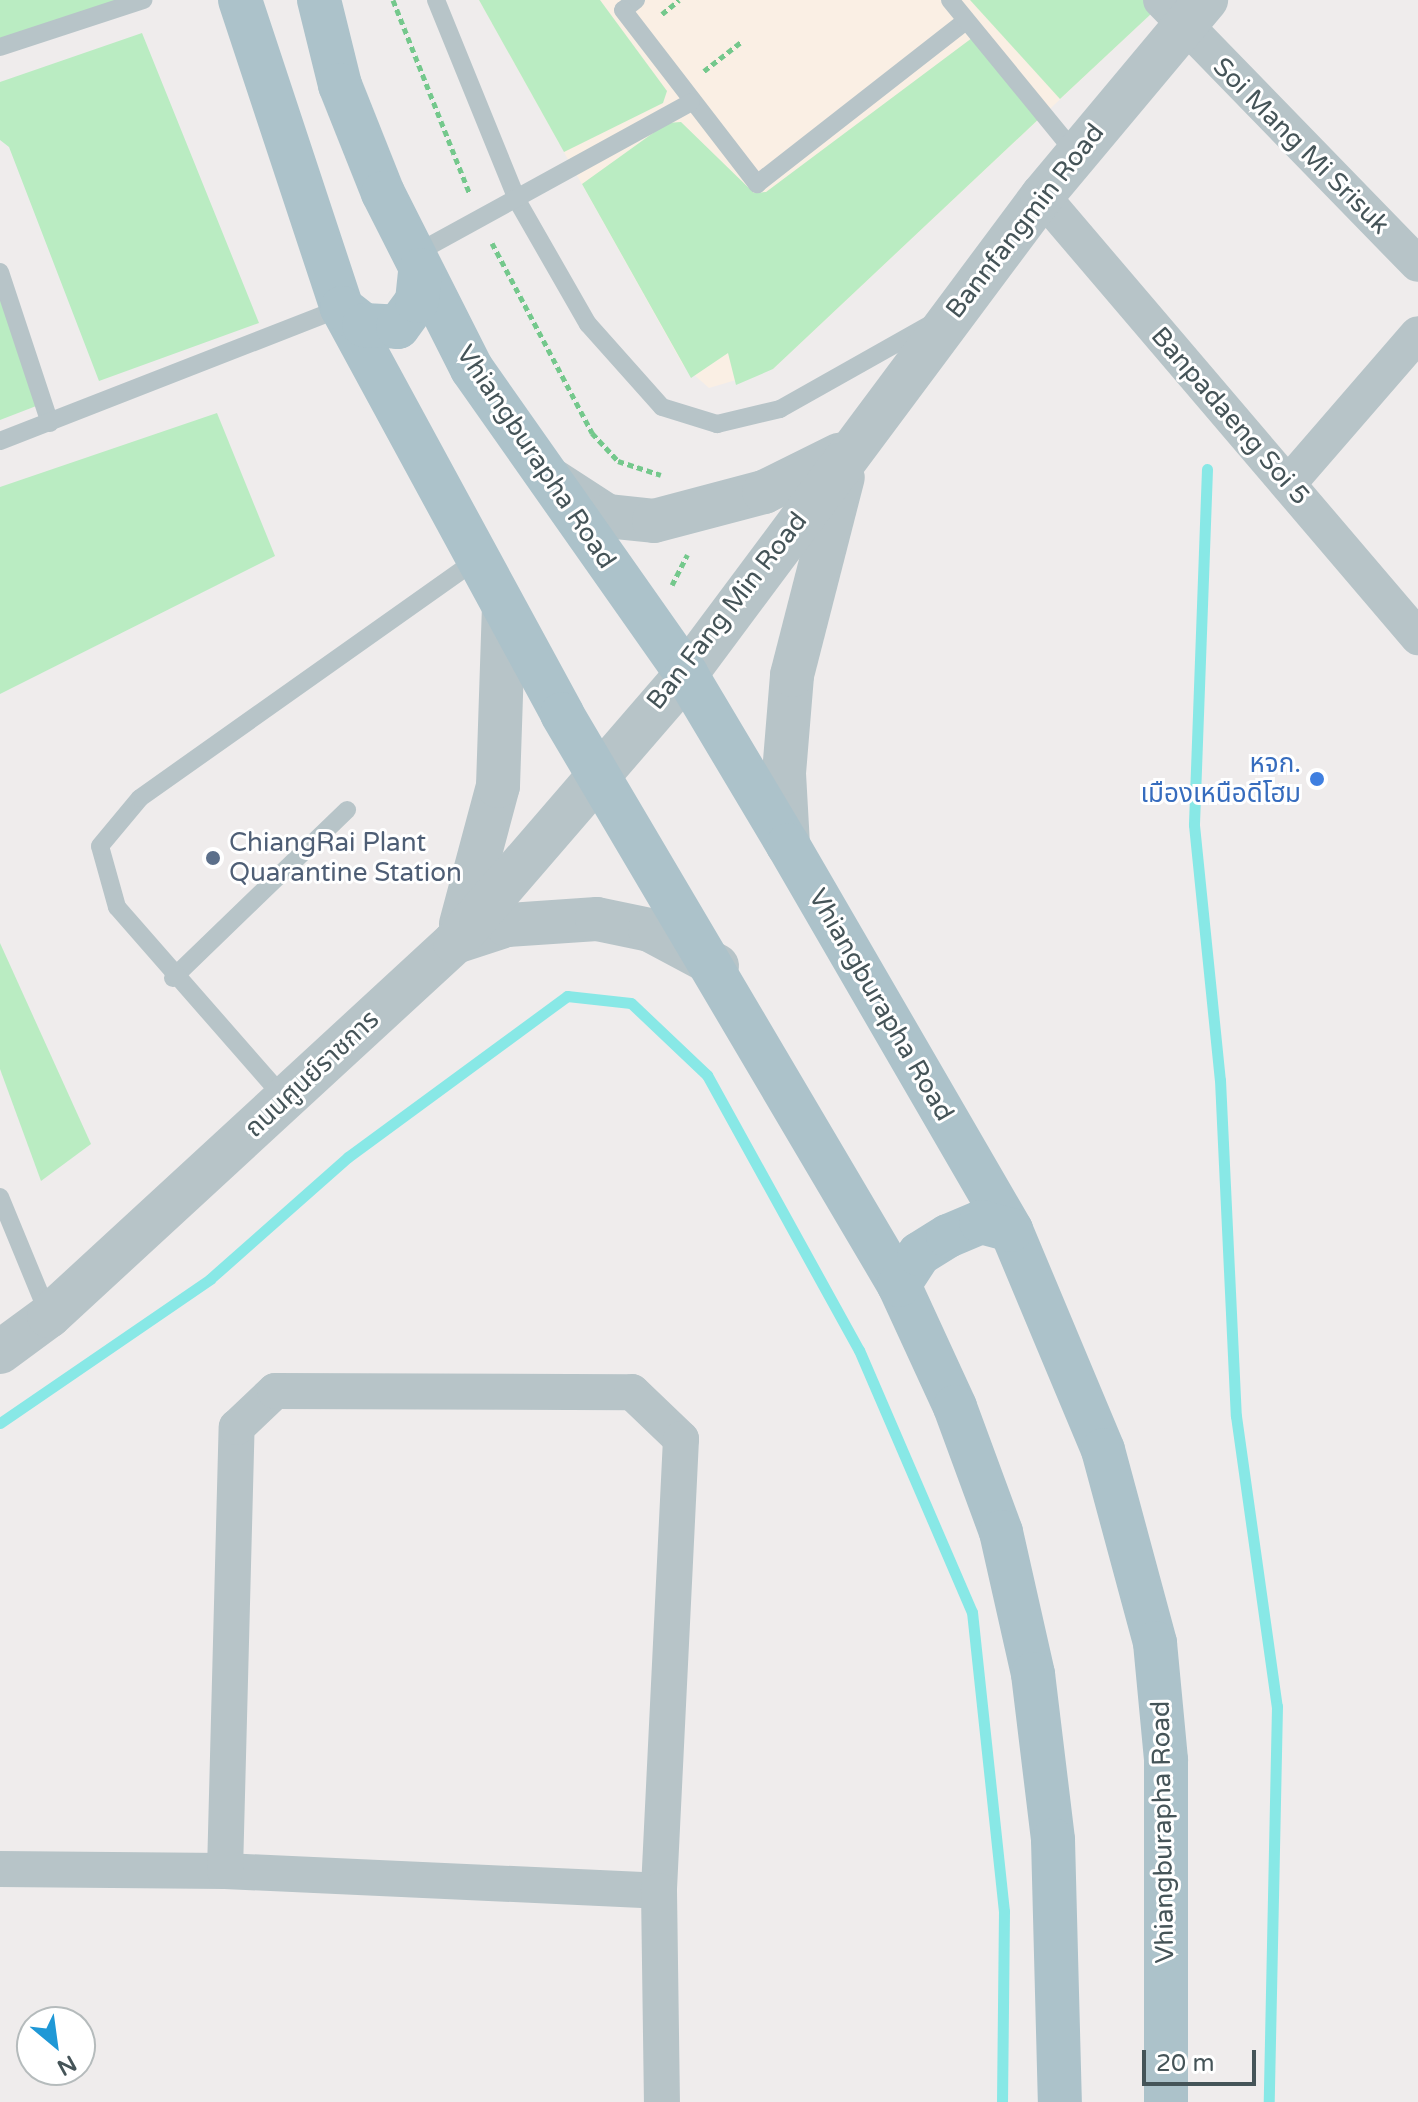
<!DOCTYPE html>
<meta charset="utf-8">
<style>
body{margin:0}
#map{position:relative;width:1418px;height:2102px;overflow:hidden;background:#efecec;font-family:"Varela Round","Noto Sans Thai",sans-serif}
div>[style]{position:absolute}
.commercial>*{inset:0;background:#faefe4}
.green>*{inset:0;background:#baecc2}
.stream>*{height:11px;margin:-5.5px;padding:0 5.5px;transform-origin:5.5px;border-radius:5.5px;background:#88e8e6}
.path>*{height:5px;margin-top:-2.5px;transform-origin:0;background:repeating-linear-gradient(90deg,#74c88c 0 6px,transparent 0 10px)}
.service>*{height:18px;margin:-9px;padding:0 9px;transform-origin:9px;border-radius:9px;background:#b7c4c8}
.minor>*{height:36px;margin:-18px;padding:0 18px;transform-origin:18px;border-radius:18px;background:#b7c4c8}
.tertiary>*{height:44px;margin:-22px;padding:0 22px;transform-origin:22px;border-radius:22px;background:#b7c4c8}
.primary>*{height:44px;margin:-22px;padding:0 22px;transform-origin:22px;border-radius:22px;background:#acc2ca}
.dots>*{width:22px;height:22px;translate:-50% -50%;box-sizing:border-box;border:4px solid #fff;border-radius:50%}
span{translate:-50% -50%;white-space:nowrap;text-align:center;line-height:1.15;-webkit-text-stroke:6px #fff;paint-order:stroke}
.street-label{font-size:26px;color:#455458}
.shop-label{font-size:26px;color:#366cbe}
.right{translate:-100% -50%;text-align:right}
.service-label{font-size:26px;color:#4e5e75}
.left{translate:0 -50%;text-align:left}
.north{position:absolute;left:16px;top:2006px;width:80px;height:80px;box-sizing:border-box;background:#fff;border:2px solid #b5bbbc;border-radius:50%;rotate:151deg;font-size:22px;font-weight:700;line-height:32px;text-align:center;color:#455458}
.north::after{content:'';display:block;margin:auto;width:28px;height:36px;background:#1f98d6;clip-path:polygon(50% 0,100% 100%,50% 72%,0 100%)}
.scale{position:absolute;left:1142px;top:2050px;width:114px;height:36px;box-sizing:border-box;border:4px solid #455458;border-top:0;padding-left:10px;font-size:24px;line-height:28px;white-space:nowrap;color:#455458;-webkit-text-stroke:6px #fff;paint-order:stroke}
</style>
<div id="map">
<div class="commercial">
<div style="clip-path:polygon(479px 0,1143px 0,1152px 13px,773px 369px,709px 388px,683px 365px)"></div>
</div>
<div class="green">
<div style="clip-path:polygon(0 0,135px 0,0 47px)"></div>
<div style="clip-path:polygon(479px 0,600px 0,667px 91px,663px 103px,564px 152px)"></div>
<div style="clip-path:polygon(970px 0,1143px 0,1152px 13px,1060px 99px)"></div>
<div style="clip-path:polygon(142px 33px,259px 323px,99px 381px,9px 147px,0 140px,0 82px)"></div>
<div style="clip-path:polygon(976px 35px,1043px 115px,773px 369px,736px 385px,728px 353px,691px 378px,582px 184px,667px 123px,681px 122px,754px 193px,766px 192px)"></div>
<div style="clip-path:polygon(0 272px,44px 403px,0 420px)"></div>
<div style="clip-path:polygon(217px 413px,275px 556px,0 694px,0 487px)"></div>
<div style="clip-path:polygon(0 943px,91px 1144px,41px 1181px,0 1069px)"></div>
</div>
<div class="stream">
<div style="left:1207px;top:469px;width:356px;rotate:92.1deg"></div>
<div style="left:1194px;top:825px;width:256px;rotate:84.2deg"></div>
<div style="left:1220px;top:1080px;width:336px;rotate:87.3deg"></div>
<div style="left:1236px;top:1416px;width:293px;rotate:82deg"></div>
<div style="left:1277px;top:1706px;width:396px;rotate:91.2deg"></div>
<div style="left:0;top:1423px;width:255px;rotate:-34.4deg"></div>
<div style="left:210px;top:1279px;width:184px;rotate:-41.5deg"></div>
<div style="left:348px;top:1157px;width:272px;rotate:-36.3deg"></div>
<div style="left:567px;top:996px;width:64px;rotate:6.2deg"></div>
<div style="left:631px;top:1003px;width:105px;rotate:43.5deg"></div>
<div style="left:707px;top:1075px;width:314px;rotate:61.1deg"></div>
<div style="left:859px;top:1350px;width:285px;rotate:66.7deg"></div>
<div style="left:972px;top:1612px;width:301px;rotate:83.9deg"></div>
<div style="left:1004px;top:1911px;width:191px;rotate:90.6deg"></div>
</div>
<div class="path">
<div style="left:393px;top:0;width:209px;rotate:68.4deg"></div>
<div style="left:662px;top:14px;width:22px;rotate:-39deg"></div>
<div style="left:704px;top:71px;width:47px;rotate:-38.1deg"></div>
<div style="left:492px;top:243px;width:215px;rotate:62.2deg"></div>
<div style="left:592px;top:433px;width:38px;rotate:47deg"></div>
<div style="left:618px;top:461px;width:45px;rotate:18deg"></div>
<div style="left:672px;top:585px;width:34px;rotate:-63deg"></div>
</div>
<div class="service">
<div style="left:436px;top:0;width:218px;rotate:67.9deg"></div>
<div style="left:518px;top:202px;width:141px;rotate:60.2deg"></div>
<div style="left:588px;top:324px;width:111px;rotate:48.3deg"></div>
<div style="left:662px;top:407px;width:58px;rotate:17.2deg"></div>
<div style="left:717px;top:424px;width:65px;rotate:-13.4deg"></div>
<div style="left:780px;top:409px;width:173px;rotate:-29.4deg"></div>
<div style="left:636px;top:0;width:16px;rotate:142deg"></div>
<div style="left:623px;top:10px;width:220px;rotate:52.4deg"></div>
<div style="left:757px;top:184px;width:265px;rotate:-38deg"></div>
<div style="left:950px;top:0;width:199px;rotate:50.7deg"></div>
<div style="left:0;top:47px;width:151px;rotate:-18.2deg"></div>
<div style="left:413px;top:255px;width:317px;rotate:-28.8deg"></div>
<div style="left:0;top:272px;width:159px;rotate:71.7deg"></div>
<div style="left:0;top:441px;width:367px;rotate:-21.3deg"></div>
<div style="left:173px;top:978px;width:242px;rotate:-44deg"></div>
<div style="left:285px;top:1099px;width:255px;rotate:-131.2deg"></div>
<div style="left:117px;top:907px;width:63px;rotate:-105.6deg"></div>
<div style="left:100px;top:846px;width:62px;rotate:-50.2deg"></div>
<div style="left:140px;top:798px;width:413px;rotate:-35.3deg"></div>
<div style="left:0;top:1197px;width:129px;rotate:67.6deg"></div>
</div>
<div class="minor">
<div style="left:1161px;top:0;width:368px;rotate:45.8deg"></div>
<div style="left:1042px;top:196px;width:580px;rotate:49.55deg"></div>
<div style="left:1288px;top:484px;width:198px;rotate:-49.1deg"></div>
<div style="left:0;top:1869px;width:225px;rotate:0.5deg"></div>
<div style="left:225px;top:1871px;width:434px;rotate:2.6deg"></div>
<div style="left:225px;top:1871px;width:444px;rotate:-88.5deg"></div>
<div style="left:237px;top:1427px;width:52px;rotate:-43.5deg"></div>
<div style="left:275px;top:1391px;width:357px;rotate:0.2deg"></div>
<div style="left:632px;top:1392px;width:68px;rotate:43.8deg"></div>
<div style="left:681px;top:1439px;width:453px;rotate:92.8deg"></div>
<div style="left:659px;top:1891px;width:211px;rotate:89.2deg"></div>
</div>
<div class="tertiary">
<div style="left:550px;top:479px;width:68px;rotate:33deg"></div>
<div style="left:607px;top:516px;width:47px;rotate:6.1deg"></div>
<div style="left:654px;top:521px;width:114px;rotate:-14.8deg"></div>
<div style="left:764px;top:492px;width:84px;rotate:-26.3deg"></div>
<div style="left:788px;top:845px;width:72px;rotate:-93.2deg"></div>
<div style="left:784px;top:773px;width:98px;rotate:-85.3deg"></div>
<div style="left:792px;top:675px;width:204px;rotate:-75.6deg"></div>
<div style="left:461px;top:924px;width:143px;rotate:-75deg"></div>
<div style="left:498px;top:786px;width:177px;rotate:-88.1deg"></div>
<div style="left:455px;top:942px;width:55px;rotate:-18.1deg"></div>
<div style="left:507px;top:925px;width:90px;rotate:-3.8deg"></div>
<div style="left:597px;top:919px;width:54px;rotate:11.7deg"></div>
<div style="left:650px;top:930px;width:76px;rotate:28.2deg"></div>
<div style="left:0;top:1352px;width:61px;rotate:-36.3deg"></div>
<div style="left:49px;top:1316px;width:552px;rotate:-42.65deg"></div>
<div style="left:455px;top:942px;width:354px;rotate:-49.2deg"></div>
<div style="left:686px;top:674px;width:596px;rotate:-53.32deg"></div>
<div style="left:1042px;top:196px;width:256px;rotate:-50.1deg"></div>
</div>
<div class="primary">
<div style="left:240px;top:0;width:324px;rotate:71.7deg"></div>
<div style="left:342px;top:308px;width:462px;rotate:61.5deg"></div>
<div style="left:562px;top:714px;width:663px;rotate:59.45deg"></div>
<div style="left:899px;top:1285px;width:134px;rotate:65.3deg"></div>
<div style="left:955px;top:1407px;width:133px;rotate:69.8deg"></div>
<div style="left:1001px;top:1532px;width:146px;rotate:77.3deg"></div>
<div style="left:1033px;top:1674px;width:167px;rotate:83.1deg"></div>
<div style="left:1053px;top:1840px;width:262px;rotate:88.5deg"></div>
<div style="left:319px;top:0;width:88px;rotate:76.1deg"></div>
<div style="left:340px;top:85px;width:116px;rotate:68.3deg"></div>
<div style="left:383px;top:193px;width:197px;rotate:63.2deg"></div>
<div style="left:472px;top:369px;width:373px;rotate:54.9deg"></div>
<div style="left:686px;top:674px;width:199px;rotate:59.2deg"></div>
<div style="left:788px;top:845px;width:445px;rotate:59.9deg"></div>
<div style="left:1011px;top:1230px;width:238px;rotate:67.3deg"></div>
<div style="left:1103px;top:1450px;width:200px;rotate:74.9deg"></div>
<div style="left:1155px;top:1643px;width:118px;rotate:84.6deg"></div>
<div style="left:1166px;top:1760px;width:342px;rotate:90deg"></div>
<div style="left:342px;top:308px;width:28px;rotate:38deg"></div>
<div style="left:364px;top:325px;width:34px;rotate:3deg"></div>
<div style="left:398px;top:327px;width:32px;rotate:-54deg"></div>
<div style="left:417px;top:301px;width:31px;rotate:-84deg"></div>
<div style="left:899px;top:1285px;width:37px;rotate:-57deg"></div>
<div style="left:919px;top:1254px;width:34px;rotate:-32deg"></div>
<div style="left:948px;top:1236px;width:36px;rotate:-23deg"></div>
<div style="left:981px;top:1222px;width:31px;rotate:15deg"></div>
</div>
<div class="dots">
<div style="left:1317px;top:779px;background:#3f7fe0"></div>
<div style="left:213px;top:858px;background:#5c6f8a"></div>
</div>
<div class="street-label">
<span style="left:1301px;top:146px;rotate:45deg">Soi Mang Mi Srisuk</span>
<span style="left:1025px;top:221px;rotate:-52deg">Bannfangmin Road</span>
<span style="left:1230px;top:416px;rotate:49deg">Banpadaeng Soi 5</span>
<span style="left:536px;top:457px;rotate:56deg">Vhiangburapha Road</span>
<span style="left:727px;top:611px;rotate:-52deg">Ban Fang Min Road</span>
<span style="left:881px;top:1005px;rotate:60deg">Vhiangburapha Road</span>
<span style="left:312px;top:1074px;rotate:-43deg">ถนนศูนย์ราชการ</span>
<span style="left:1163px;top:1832px;rotate:-91deg">Vhiangburapha Road</span>
</div>
<div class="shop-label">
<span class="right" style="left:1301px;top:779px">หจก.<br>เมืองเหนือดีโฮม</span>
</div>
<div class="service-label">
<span class="left" style="left:229px;top:858px">ChiangRai Plant<br>Quarantine Station</span>
</div>
<div class="north">N</div>
<div class="scale">20 m</div>
</div>
